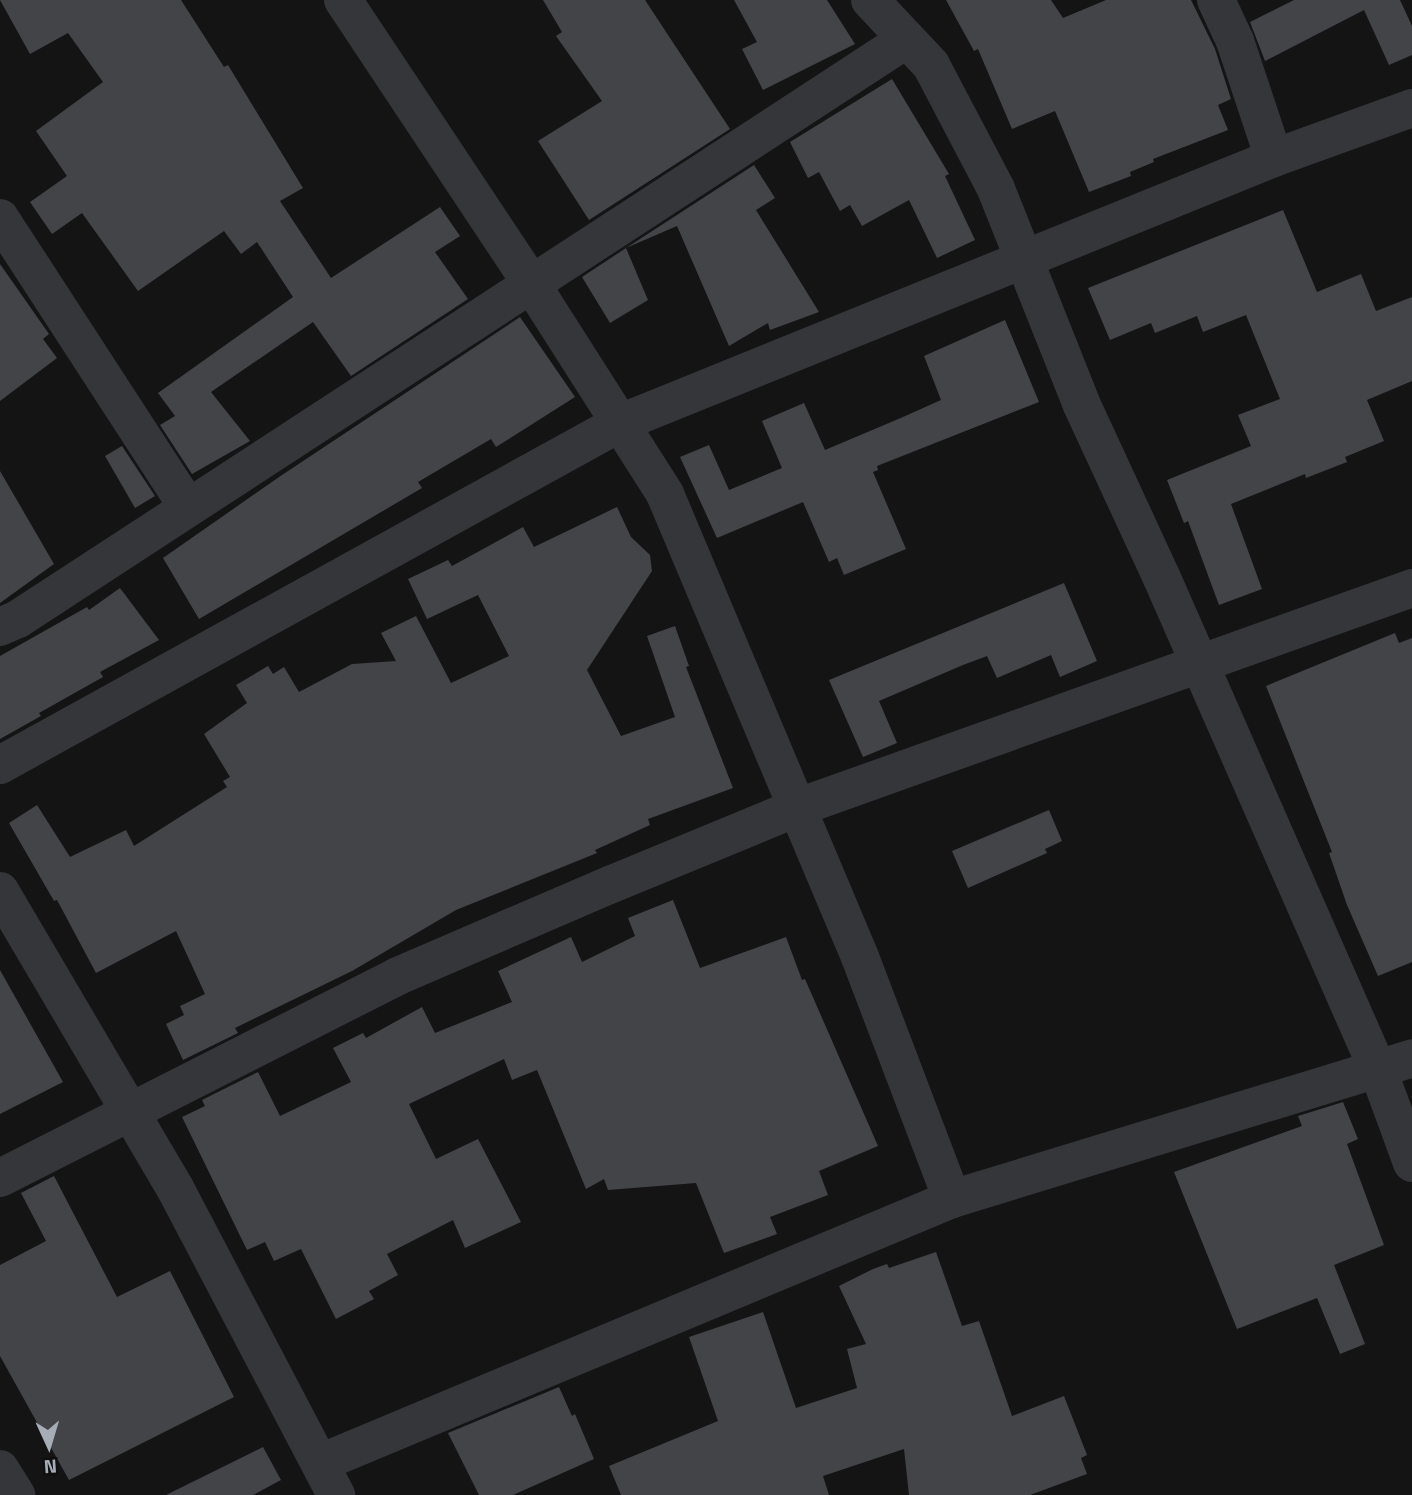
<!DOCTYPE html>
<style>
body{margin:0}
#map{position:relative;width:1412px;height:1495px;overflow:hidden;background:#141415;font-family:"Titillium Web",sans-serif}
div>[style]{position:absolute}
.building>*{inset:0;background:#434448}
.street>*{height:38px;margin:-19px;padding:0 19px;transform-origin:19px;border-radius:19px;background:#35363a}
span{translate:-50% -50%;white-space:nowrap;text-align:center;line-height:1.15;-webkit-text-stroke:5px #0f0f10;paint-order:stroke}
.north{position:absolute;left:14px;top:1411px;width:70px;height:70px;-webkit-text-stroke:5px #0f0f10;paint-order:stroke;rotate:176deg;font-size:19px;font-weight:700;line-height:28px;text-align:center;color:#a6adb6}
.north::after{content:'';display:block;margin:auto;width:24px;height:32px;background:#a6adb6;clip-path:polygon(50% 0,100% 100%,50% 72%,0 100%)}
</style>
<div id="map">
<div class="building">
<div style="clip-path:polygon(0 0,181px 0,224px 67px,228px 65px,303px 188px,280px 201px,331px 278px,440px 207px,460px 236px,435px 252px,468px 299px,351px 376px,313px 322px,211px 392px,250px 441px,192px 474px,160px 425px,175px 416px,158px 393px,293px 297px,257px 242px,241px 254px,224px 231px,138px 291px,82px 213px,52px 234px,30px 202px,67px 176px,36px 131px,103px 82px,68px 33px,30px 54px)"></div>
<div style="clip-path:polygon(543px 0,645px 0,730px 129px,589px 220px,538px 141px,602px 101px,556px 36px,562px 32px)"></div>
<div style="clip-path:polygon(734px 0,827px 0,855px 44px,763px 90px,742px 49px,757px 42px)"></div>
<div style="clip-path:polygon(946px 0,1051px 0,1063px 18px,1106px 0,1191px 0,1215px 49px,1231px 99px,1218px 105px,1228px 130px,1153px 159px,1154px 162px,1130px 172px,1131px 176px,1089px 192px,1055px 111px,1012px 129px,978px 49px,974px 51px)"></div>
<div style="clip-path:polygon(1294px 0,1400px 0,1412px 26px,1412px 55px,1389px 65px,1364px 10px,1265px 61px,1250px 22px)"></div>
<div style="clip-path:polygon(892px 79px,949px 174px,945px 176px,975px 240px,937px 258px,909px 200px,862px 226px,850px 205px,840px 211px,819px 172px,808px 178px,790px 142px)"></div>
<div style="clip-path:polygon(754px 165px,775px 198px,756px 210px,819px 312px,770px 330px,768px 323px,729px 346px,677px 226px,626px 248px)"></div>
<div style="clip-path:polygon(1283px 210px,1317px 292px,1361px 274px,1376px 311px,1412px 297px,1412px 381px,1367px 400px,1384px 441px,1345px 457px,1347px 462px,1306px 478px,1305px 474px,1231px 504px,1262px 589px,1219px 605px,1188px 521px,1184px 523px,1167px 480px,1251px 446px,1238px 415px,1280px 399px,1246px 315px,1203px 332px,1197px 316px,1155px 333px,1151px 323px,1110px 340px,1088px 288px)"></div>
<div style="clip-path:polygon(626px 248px,648px 300px,610px 323px,582px 277px)"></div>
<div style="clip-path:polygon(0 264px,49px 334px,43px 339px,57px 358px,0 401px)"></div>
<div style="clip-path:polygon(520px 317px,575px 397px,496px 447px,491px 439px,418px 482px,422px 488px,199px 619px,163px 558px,279px 477px)"></div>
<div style="clip-path:polygon(1005px 320px,1039px 402px,877px 466px,878px 470px,873px 472px,906px 549px,844px 575px,837px 558px,829px 562px,803px 502px,717px 538px,680px 457px,709px 445px,729px 490px,782px 468px,762px 421px,804px 403px,825px 450px,903px 417px,941px 400px,924px 356px)"></div>
<div style="clip-path:polygon(122px 446px,155px 496px,135px 508px,105px 456px)"></div>
<div style="clip-path:polygon(0 471px,54px 564px,0 603px)"></div>
<div style="clip-path:polygon(617px 507px,631px 537px,650px 555px,652px 571px,587px 670px,621px 736px,675px 717px,647px 636px,675px 626px,689px 666px,686px 667px,733px 788px,648px 819px,650px 825px,595px 850px,597px 853px,456px 910px,352px 971px,235px 1028px,238px 1033px,183px 1060px,166px 1024px,184px 1015px,180px 1006px,205px 994px,176px 931px,96px 973px,57px 900px,54px 901px,9px 823px,37px 805px,70px 857px,126px 830px,134px 846px,227px 787px,223px 781px,230px 777px,204px 734px,247px 703px,236px 685px,268px 666px,273px 674px,284px 667px,299px 692px,352px 664px,396px 661px,381px 633px,416px 616px,451px 683px,509px 656px,478px 595px,427px 619px,408px 579px,448px 560px,452px 566px,523px 527px,534px 547px)"></div>
<div style="clip-path:polygon(1064px 583px,1097px 661px,1060px 677px,1051px 655px,997px 678px,987px 656px,963px 665px,879px 701px,897px 743px,863px 757px,829px 680px)"></div>
<div style="clip-path:polygon(120px 588px,159px 640px,100px 672px,103px 677px,39px 713px,41px 716px,0 739px,0 656px,87px 607px,89px 610px)"></div>
<div style="clip-path:polygon(1395px 633px,1399px 643px,1412px 638px,1412px 962px,1378px 976px,1347px 905px,1329px 853px,1332px 852px,1266px 686px)"></div>
<div style="clip-path:polygon(1049px 810px,1062px 841px,1045px 849px,1047px 853px,968px 888px,952px 851px)"></div>
<div style="clip-path:polygon(673px 900px,700px 968px,786px 937px,802px 980px,805px 979px,878px 1146px,819px 1171px,828px 1195px,770px 1217px,777px 1234px,724px 1253px,696px 1183px,608px 1190px,604px 1179px,586px 1189px,537px 1070px,512px 1080px,504px 1059px,409px 1104px,436px 1159px,478px 1139px,521px 1222px,465px 1248px,453px 1220px,387px 1254px,398px 1275px,369px 1291px,374px 1299px,336px 1319px,301px 1249px,274px 1261px,265px 1242px,247px 1250px,182px 1117px,205px 1106px,202px 1100px,258px 1072px,280px 1116px,351px 1082px,333px 1048px,363px 1033px,366px 1038px,422px 1007px,435px 1033px,512px 1002px,498px 971px,571px 937px,582px 962px,635px 936px,628px 918px)"></div>
<div style="clip-path:polygon(0 970px,63px 1082px,0 1114px)"></div>
<div style="clip-path:polygon(1343px 1102px,1358px 1139px,1347px 1144px,1384px 1245px,1334px 1265px,1365px 1344px,1340px 1354px,1317px 1298px,1237px 1329px,1174px 1172px,1302px 1126px,1298px 1116px)"></div>
<div style="clip-path:polygon(54px 1176px,117px 1297px,170px 1271px,234px 1397px,69px 1480px,0 1356px,0 1265px,46px 1241px,21px 1193px)"></div>
<div style="clip-path:polygon(936px 1252px,962px 1326px,979px 1321px,1012px 1416px,1064px 1396px,1087px 1455px,1081px 1458px,1087px 1474px,1030px 1495px,909px 1495px,904px 1449px,823px 1476px,829px 1495px,621px 1495px,609px 1466px,718px 1421px,689px 1337px,763px 1312px,796px 1408px,857px 1388px,847px 1349px,866px 1344px,839px 1286px,873px 1269px,887px 1264px,889px 1268px)"></div>
<div style="clip-path:polygon(559px 1387px,572px 1416px,575px 1414px,594px 1459px,513px 1495px,479px 1495px,448px 1433px)"></div>
<div style="clip-path:polygon(263px 1447px,281px 1480px,253px 1495px,166px 1495px)"></div>
</div>
<div class="street">
<div style="left:343px;top:0;width:342px;rotate:56.4deg"></div>
<div style="left:532px;top:285px;width:248px;rotate:57.5deg"></div>
<div style="left:665px;top:494px;width:502px;rotate:67.16deg"></div>
<div style="left:860px;top:957px;width:259px;rotate:69.2deg"></div>
<div style="left:870px;top:0;width:89px;rotate:46.8deg"></div>
<div style="left:931px;top:65px;width:140px;rotate:62.3deg"></div>
<div style="left:996px;top:189px;width:230px;rotate:68.3deg"></div>
<div style="left:1081px;top:403px;width:191px;rotate:65.2deg"></div>
<div style="left:1161px;top:576px;width:540px;rotate:66.29deg"></div>
<div style="left:1378px;top:1070px;width:99px;rotate:69.9deg"></div>
<div style="left:1216px;top:0;width:45px;rotate:65.1deg"></div>
<div style="left:1235px;top:41px;width:123px;rotate:71.6deg"></div>
<div style="left:0;top:218px;width:343px;rotate:57deg"></div>
<div style="left:0;top:627px;width:20px;rotate:-24deg"></div>
<div style="left:18px;top:619px;width:1061px;rotate:-33.12deg"></div>
<div style="left:0;top:765px;width:708px;rotate:-28.88deg"></div>
<div style="left:620px;top:423px;width:706px;rotate:-22.06deg"></div>
<div style="left:1274px;top:158px;width:147px;rotate:-19.9deg"></div>
<div style="left:0;top:891px;width:345px;rotate:59.5deg"></div>
<div style="left:175px;top:1188px;width:347px;rotate:62.3deg"></div>
<div style="left:0;top:1178px;width:446px;rotate:-26.9deg"></div>
<div style="left:398px;top:976px;width:233px;rotate:-23.3deg"></div>
<div style="left:612px;top:884px;width:199px;rotate:-22.4deg"></div>
<div style="left:796px;top:808px;width:654px;rotate:-19.65deg"></div>
<div style="left:320px;top:1463px;width:685px;rotate:-22.67deg"></div>
<div style="left:952px;top:1199px;width:481px;rotate:-17deg"></div>
<div style="left:0;top:1469px;width:31px;rotate:58deg"></div>
</div>
<div class="north">N</div>
</div>
